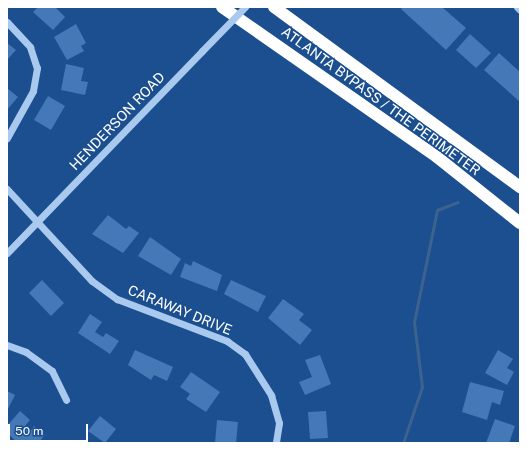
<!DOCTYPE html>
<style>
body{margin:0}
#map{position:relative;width:527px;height:450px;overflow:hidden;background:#1b4f8f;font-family:"Public Sans",sans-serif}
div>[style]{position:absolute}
.stream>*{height:3px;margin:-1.5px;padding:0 1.5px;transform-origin:1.5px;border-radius:1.5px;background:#3c6290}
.building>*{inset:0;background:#4478b7}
.minor>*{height:7px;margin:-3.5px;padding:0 3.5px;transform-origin:3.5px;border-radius:3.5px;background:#a9c9ee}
.highway>*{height:12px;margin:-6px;padding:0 6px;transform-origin:6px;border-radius:6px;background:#fff}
.minor-bridge>*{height:7px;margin:-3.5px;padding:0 3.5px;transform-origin:3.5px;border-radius:3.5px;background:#a9c9ee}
span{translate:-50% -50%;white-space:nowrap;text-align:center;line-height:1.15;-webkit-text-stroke:3px #1b4f8f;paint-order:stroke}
.street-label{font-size:14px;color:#fff}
.frame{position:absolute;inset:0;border:8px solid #fff;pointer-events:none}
.scale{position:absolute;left:8px;top:424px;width:80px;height:18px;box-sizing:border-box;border:2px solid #fff;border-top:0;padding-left:5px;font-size:12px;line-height:14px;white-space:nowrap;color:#fff;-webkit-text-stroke:3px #1b4f8f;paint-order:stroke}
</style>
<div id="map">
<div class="stream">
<div style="left:403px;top:443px;width:59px;rotate:-71.3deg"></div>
<div style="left:422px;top:387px;width:65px;rotate:-97deg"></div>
<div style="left:414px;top:322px;width:114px;rotate:-78.4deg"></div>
<div style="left:437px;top:210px;width:22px;rotate:-21deg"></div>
</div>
<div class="building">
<div style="clip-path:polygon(38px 7px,55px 7px,65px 17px,53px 30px,33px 12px)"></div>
<div style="clip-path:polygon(403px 7px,442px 7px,466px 28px,446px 50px,401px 9px)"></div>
<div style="clip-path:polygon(76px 24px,86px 43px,81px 46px,84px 51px,67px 60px,54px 37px)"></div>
<div style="clip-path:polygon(470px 34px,491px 53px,476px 68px,456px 50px)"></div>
<div style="clip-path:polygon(7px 43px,16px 50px,7px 60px)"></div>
<div style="clip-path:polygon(499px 53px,520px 72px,520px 102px,484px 70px)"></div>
<div style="clip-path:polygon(66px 64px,84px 68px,81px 81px,88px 82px,85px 95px,61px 90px)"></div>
<div style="clip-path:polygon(7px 88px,18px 97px,7px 110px)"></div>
<div style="clip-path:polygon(48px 96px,65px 106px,51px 130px,34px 120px)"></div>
<div style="clip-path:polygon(108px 215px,126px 229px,129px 226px,139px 233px,123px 253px,92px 234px)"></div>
<div style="clip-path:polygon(150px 237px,181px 259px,171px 275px,138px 256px)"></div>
<div style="clip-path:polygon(193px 261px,222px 275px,217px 291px,180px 277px,185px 263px,191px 266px)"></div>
<div style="clip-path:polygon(42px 280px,64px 303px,51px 316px,29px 293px)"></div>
<div style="clip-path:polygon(231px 280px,266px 296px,258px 312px,224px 294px)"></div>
<div style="clip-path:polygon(283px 299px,304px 314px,299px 320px,312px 330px,300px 345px,268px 318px)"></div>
<div style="clip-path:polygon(90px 314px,102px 322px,95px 332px,103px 337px,106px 333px,119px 341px,110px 354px,78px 333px)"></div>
<div style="clip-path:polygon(135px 350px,173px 367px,167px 381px,154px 375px,151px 380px,128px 365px)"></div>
<div style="clip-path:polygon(498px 350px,513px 359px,507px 368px,514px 372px,507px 385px,485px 373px)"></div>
<div style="clip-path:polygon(320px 355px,331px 384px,305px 395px,299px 382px,312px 377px,305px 360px)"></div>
<div style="clip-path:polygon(191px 372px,220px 392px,206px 412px,186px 399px,190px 394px,180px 387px)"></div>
<div style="clip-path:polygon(470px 382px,504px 391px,500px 405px,492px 402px,487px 420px,462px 412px)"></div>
<div style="clip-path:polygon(7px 391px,15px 395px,7px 411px)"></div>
<div style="clip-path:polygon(20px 411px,30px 420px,25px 426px,31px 430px,34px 426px,45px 435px,38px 443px,18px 443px,7px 433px,7px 426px)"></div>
<div style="clip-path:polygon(326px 411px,328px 438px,310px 439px,308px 412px)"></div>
<div style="clip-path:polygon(100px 416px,116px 429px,105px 443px,88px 431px)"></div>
<div style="clip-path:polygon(495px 419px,515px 426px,509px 443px,486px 443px)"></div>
<div style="clip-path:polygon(217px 420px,238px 422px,236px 443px,215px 443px)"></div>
</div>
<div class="minor">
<div style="left:517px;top:7px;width:4px;rotate:45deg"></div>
<div style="left:7px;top:22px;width:34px;rotate:47deg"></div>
<div style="left:30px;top:47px;width:22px;rotate:72deg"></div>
<div style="left:37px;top:68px;width:23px;rotate:100deg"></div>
<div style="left:33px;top:91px;width:54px;rotate:119deg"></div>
<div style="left:7px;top:189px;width:125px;rotate:47.3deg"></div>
<div style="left:92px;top:281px;width:31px;rotate:36deg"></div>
<div style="left:117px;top:299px;width:118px;rotate:20.9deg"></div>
<div style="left:227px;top:341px;width:22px;rotate:36deg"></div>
<div style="left:245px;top:354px;width:49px;rotate:57.6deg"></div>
<div style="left:271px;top:395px;width:29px;rotate:74deg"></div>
<div style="left:279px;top:423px;width:20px;rotate:99deg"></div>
<div style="left:7px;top:253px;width:281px;rotate:-46deg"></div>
<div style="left:7px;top:345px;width:20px;rotate:20deg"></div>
<div style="left:26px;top:352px;width:32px;rotate:36deg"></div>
<div style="left:52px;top:371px;width:32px;rotate:64deg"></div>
</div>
<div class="highway">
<div style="left:222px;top:7px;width:262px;rotate:34.9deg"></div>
<div style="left:437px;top:157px;width:106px;rotate:38.5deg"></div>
<div style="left:274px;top:7px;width:305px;rotate:36.2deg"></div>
</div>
<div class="minor-bridge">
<div style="left:202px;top:51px;width:62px;rotate:-45.7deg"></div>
</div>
<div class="street-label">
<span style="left:381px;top:101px;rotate:36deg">ATLANTA BYPASS / THE PERIMETER</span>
<span style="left:117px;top:121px;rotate:-46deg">HENDERSON ROAD</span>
<span style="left:180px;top:310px;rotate:22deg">CARAWAY DRIVE</span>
</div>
<div class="frame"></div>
<div class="scale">50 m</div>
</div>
